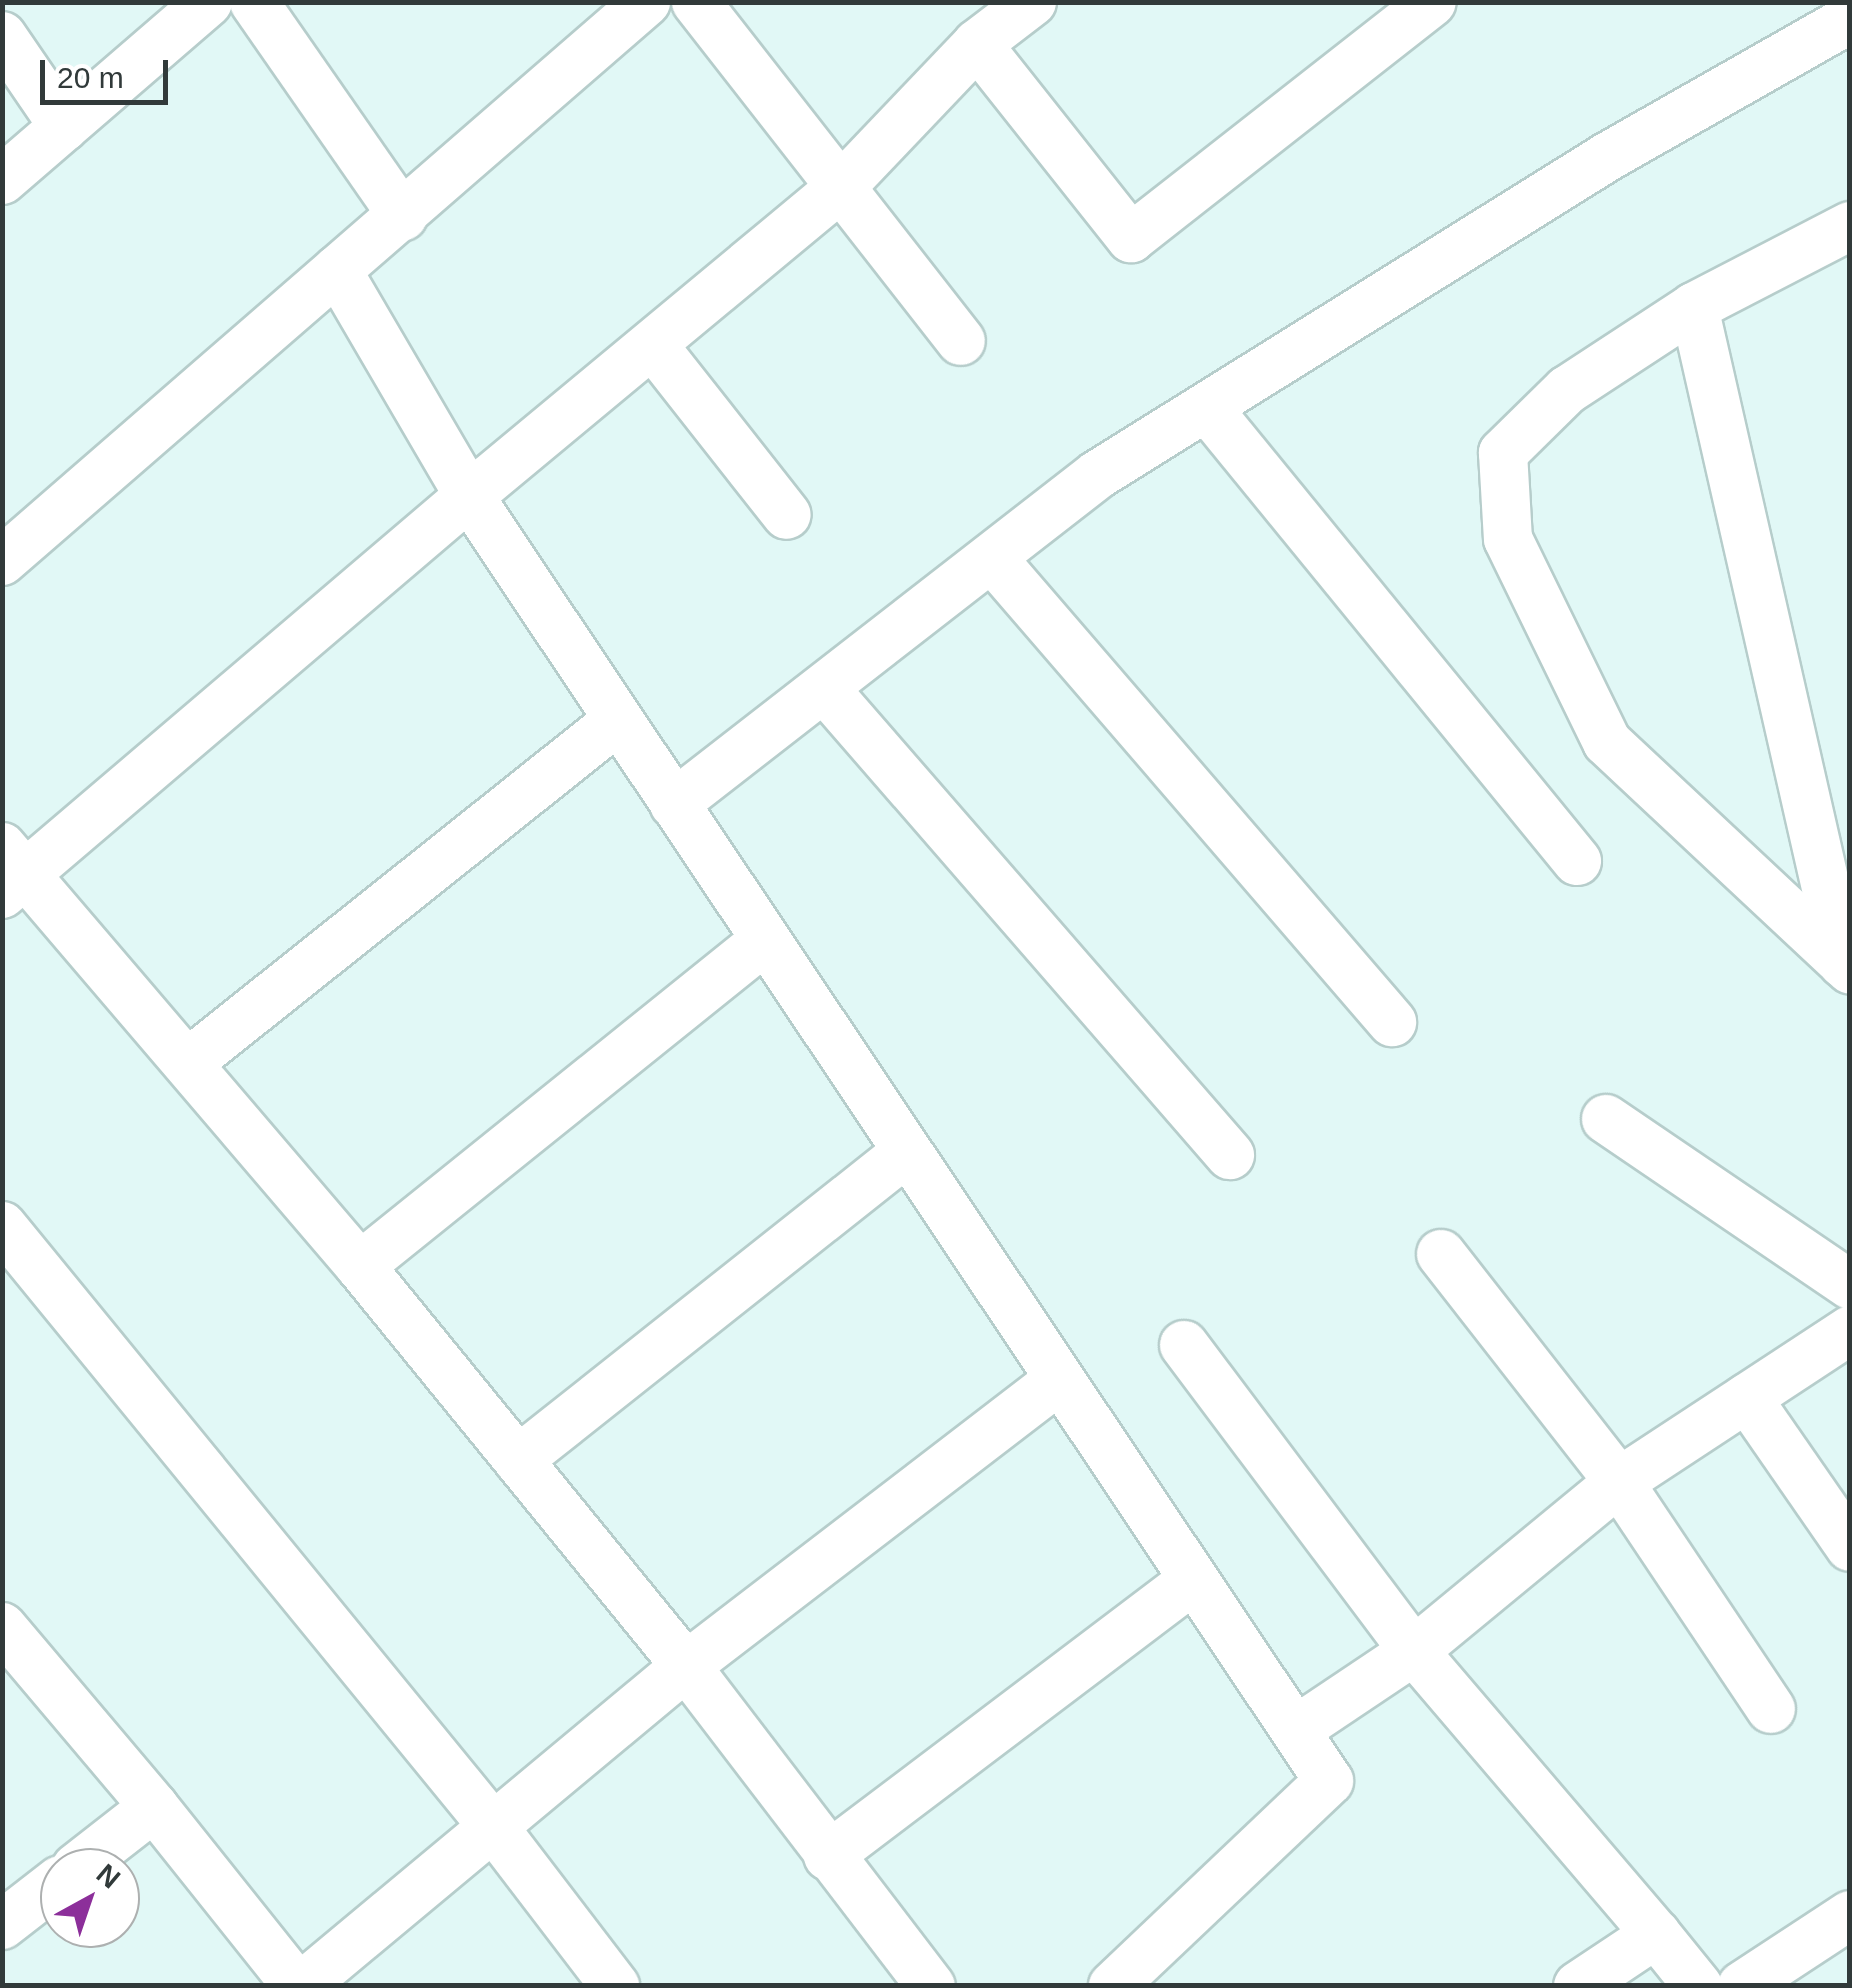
<!DOCTYPE html>
<style>
body{margin:0}
#map{position:relative;width:1852px;height:1988px;overflow:hidden;background:#e1f8f6;font-family:Helvetica,sans-serif}
div>[style]{position:absolute}
.roads{filter:drop-shadow(2px 0 #b6cdcb) drop-shadow(-2px 0 #b6cdcb) drop-shadow(0 2px #b6cdcb) drop-shadow(0 -2px #b6cdcb)}
.street>*{height:48px;margin:-24px;padding:0 24px;transform-origin:24px;border-radius:24px;background:#fff}
span{translate:-50% -50%;white-space:nowrap;text-align:center;line-height:1.15;-webkit-text-stroke:8px #fff;paint-order:stroke}
.frame{position:absolute;inset:0;border:5px solid #313a3a;pointer-events:none}
.north{position:absolute;left:40px;top:1848px;width:100px;height:100px;box-sizing:border-box;background:#fff;border:2px solid #adb0b0;border-radius:50%;rotate:40deg;font-size:28px;font-weight:700;line-height:40px;text-align:center;color:#313a3a}
.north::after{content:'';display:block;margin:auto;width:35px;height:45px;background:#8c2f9a;clip-path:polygon(50% 0,100% 100%,50% 72%,0 100%)}
.scale{position:absolute;left:40px;top:60px;width:128px;height:45px;box-sizing:border-box;border:5px solid #313a3a;border-top:0;padding-left:12px;font-size:30px;line-height:35px;white-space:nowrap;color:#313a3a;-webkit-text-stroke:8px #fff;paint-order:stroke}
</style>
<div id="map">
<div class="roads">
<div class="street">
<div style="left:254px;top:2px;width:261px;rotate:55.2deg"></div>
<div style="left:696px;top:2px;width:430px;rotate:52deg"></div>
<div style="left:1032px;top:2px;width:69px;rotate:142.6deg"></div>
<div style="left:977px;top:44px;width:248px;rotate:51.6deg"></div>
<div style="left:1131px;top:238px;width:382px;rotate:-38.1deg"></div>
<div style="left:2px;top:36px;width:110px;rotate:55.7deg"></div>
<div style="left:2px;top:180px;width:272px;rotate:-40.8deg"></div>
<div style="left:1850px;top:226px;width:176px;rotate:152.6deg"></div>
<div style="left:1694px;top:307px;width:152px;rotate:146.8deg"></div>
<div style="left:1567px;top:390px;width:90px;rotate:135.5deg"></div>
<div style="left:1503px;top:453px;width:86px;rotate:86.7deg"></div>
<div style="left:1508px;top:539px;width:226px;rotate:64deg"></div>
<div style="left:1607px;top:742px;width:333px;rotate:43.1deg"></div>
<div style="left:337px;top:270px;width:262px;rotate:59.7deg"></div>
<div style="left:469px;top:496px;width:484px;rotate:-39.7deg"></div>
<div style="left:841px;top:187px;width:197px;rotate:-46.4deg"></div>
<div style="left:1694px;top:307px;width:673px;rotate:77.2deg"></div>
<div style="left:653px;top:345px;width:216px;rotate:51.8deg"></div>
<div style="left:1207px;top:408px;width:585px;rotate:50.76deg"></div>
<div style="left:992px;top:558px;width:613px;rotate:49.24deg"></div>
<div style="left:2px;top:561px;width:853px;rotate:-40.96deg"></div>
<div style="left:824px;top:688px;width:619px;rotate:49deg"></div>
<div style="left:674px;top:804px;width:536px;rotate:-37.87deg"></div>
<div style="left:1097px;top:475px;width:601px;rotate:-31.94deg"></div>
<div style="left:1607px;top:157px;width:279px;rotate:-29.6deg"></div>
<div style="left:2px;top:847px;width:551px;rotate:49.49deg"></div>
<div style="left:360px;top:1266px;width:516px;rotate:50.82deg"></div>
<div style="left:686px;top:1666px;width:403px;rotate:52.6deg"></div>
<div style="left:2px;top:894px;width:614px;rotate:-40.44deg"></div>
<div style="left:469px;top:496px;width:1546px;rotate:56.21deg"></div>
<div style="left:1329px;top:1781px;width:298px;rotate:136.5deg"></div>
<div style="left:189px;top:1062px;width:549px;rotate:-38.56deg"></div>
<div style="left:1606px;top:1119px;width:295px;rotate:34.2deg"></div>
<div style="left:2px;top:1226px;width:779px;rotate:50.73deg"></div>
<div style="left:495px;top:1829px;width:198px;rotate:52.6deg"></div>
<div style="left:1441px;top:1254px;width:289px;rotate:52deg"></div>
<div style="left:1619px;top:1482px;width:273px;rotate:56.2deg"></div>
<div style="left:360px;top:1266px;width:518px;rotate:-38.82deg"></div>
<div style="left:1184px;top:1345px;width:383px;rotate:53.1deg"></div>
<div style="left:1414px;top:1651px;width:372px;rotate:49.5deg"></div>
<div style="left:1747px;top:1398px;width:181px;rotate:55.3deg"></div>
<div style="left:518px;top:1460px;width:494px;rotate:-38.4deg"></div>
<div style="left:2px;top:1627px;width:236px;rotate:49.8deg"></div>
<div style="left:154px;top:1807px;width:99px;rotate:142deg"></div>
<div style="left:1296px;top:1730px;width:142px;rotate:-33.8deg"></div>
<div style="left:1414px;top:1651px;width:266px;rotate:-39.5deg"></div>
<div style="left:1619px;top:1482px;width:277px;rotate:-33.3deg"></div>
<div style="left:154px;top:1807px;width:229px;rotate:51.4deg"></div>
<div style="left:828px;top:1856px;width:458px;rotate:-37.1deg"></div>
<div style="left:2px;top:1925px;width:73px;rotate:-37.8deg"></div>
<div style="left:302px;top:1986px;width:500px;rotate:-39.8deg"></div>
<div style="left:686px;top:1666px;width:468px;rotate:-37.5deg"></div>
<div style="left:1578px;top:1986px;width:94px;rotate:-33.7deg"></div>
<div style="left:1656px;top:1934px;width:67px;rotate:51.1deg"></div>
<div style="left:1742px;top:1986px;width:129px;rotate:-33.3deg"></div>
</div>
</div>
<div class="frame"></div>
<div class="north">N</div>
<div class="scale">20 m</div>
</div>
